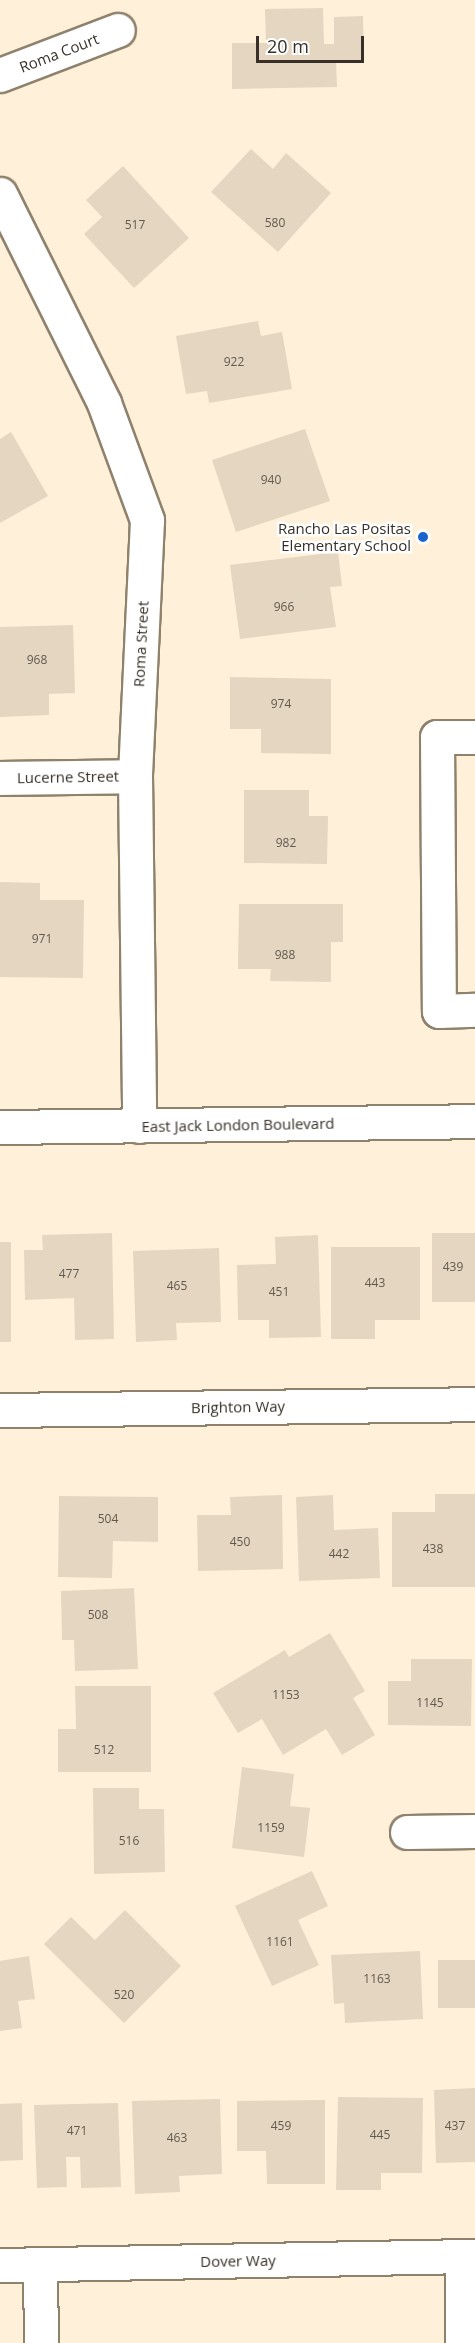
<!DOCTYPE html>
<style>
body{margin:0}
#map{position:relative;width:475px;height:2343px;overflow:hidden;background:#fef0d9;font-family:"Open Sans",sans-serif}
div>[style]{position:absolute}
.building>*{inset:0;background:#e4d6c0}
.roads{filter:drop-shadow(2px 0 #8f826d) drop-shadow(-2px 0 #8f826d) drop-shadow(0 2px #8f826d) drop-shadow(0 -2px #8f826d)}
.minor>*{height:33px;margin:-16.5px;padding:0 16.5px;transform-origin:16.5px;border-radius:16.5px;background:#fff}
.major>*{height:33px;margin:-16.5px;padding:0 16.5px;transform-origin:16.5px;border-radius:16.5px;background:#fff}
.dots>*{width:16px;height:16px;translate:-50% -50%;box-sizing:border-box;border:3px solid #fff;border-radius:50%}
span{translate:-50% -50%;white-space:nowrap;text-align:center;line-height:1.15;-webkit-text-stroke:5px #fff;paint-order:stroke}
.number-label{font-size:12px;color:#625a4e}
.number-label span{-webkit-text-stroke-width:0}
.street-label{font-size:15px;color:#363028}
.poi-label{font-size:15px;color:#363028}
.right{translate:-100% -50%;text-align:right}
.scale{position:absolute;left:256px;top:36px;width:108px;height:27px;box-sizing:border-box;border:3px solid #363028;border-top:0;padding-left:8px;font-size:18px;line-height:21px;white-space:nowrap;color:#363028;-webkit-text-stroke:4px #fff;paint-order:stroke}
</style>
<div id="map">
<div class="building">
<div style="clip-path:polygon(323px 8px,324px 44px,334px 44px,334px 17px,363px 16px,364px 61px,336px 62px,337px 87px,232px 89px,232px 43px,266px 43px,265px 9px)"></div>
<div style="clip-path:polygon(251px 149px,273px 169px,286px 153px,331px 193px,278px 252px,211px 192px)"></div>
<div style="clip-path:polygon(123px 166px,189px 238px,134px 288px,84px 234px,102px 217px,86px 200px)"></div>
<div style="clip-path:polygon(258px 321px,261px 336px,282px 332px,292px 389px,209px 403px,207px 391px,186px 394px,176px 336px)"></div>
<div style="clip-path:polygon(305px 429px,330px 501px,236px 532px,212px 460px)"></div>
<div style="clip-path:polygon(11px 432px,48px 496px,0 523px,0 439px)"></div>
<div style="clip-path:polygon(338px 552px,342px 586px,330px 587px,336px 627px,240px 639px,230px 565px)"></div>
<div style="clip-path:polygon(73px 625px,75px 693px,49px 694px,49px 715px,0 717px,0 627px)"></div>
<div style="clip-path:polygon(230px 677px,331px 679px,331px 754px,261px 753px,261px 729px,230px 729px)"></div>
<div style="clip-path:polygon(244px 790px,309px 790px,309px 816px,328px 816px,327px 864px,244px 863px)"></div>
<div style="clip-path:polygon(0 882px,40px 883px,40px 900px,84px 900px,83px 978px,0 977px)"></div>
<div style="clip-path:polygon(239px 904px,343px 904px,343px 942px,331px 942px,331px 982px,270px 981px,271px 969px,238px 969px)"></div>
<div style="clip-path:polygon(112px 1233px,114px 1339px,75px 1340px,74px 1298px,25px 1300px,24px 1250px,43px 1250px,42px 1235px)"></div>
<div style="clip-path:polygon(432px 1233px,475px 1233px,475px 1302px,432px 1302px)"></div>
<div style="clip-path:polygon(318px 1235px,321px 1337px,269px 1338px,269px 1320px,238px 1320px,237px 1265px,276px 1264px,275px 1237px)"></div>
<div style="clip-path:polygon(0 1242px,11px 1242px,11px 1342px,0 1342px)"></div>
<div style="clip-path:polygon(331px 1247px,420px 1247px,420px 1320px,375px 1320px,375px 1339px,331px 1339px)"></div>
<div style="clip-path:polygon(219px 1248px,221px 1322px,176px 1323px,177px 1340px,136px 1342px,133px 1251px)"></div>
<div style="clip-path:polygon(435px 1494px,475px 1494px,475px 1587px,392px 1587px,392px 1512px,435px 1512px)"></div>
<div style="clip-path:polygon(282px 1495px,283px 1569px,198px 1571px,197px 1515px,231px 1515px,230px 1497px)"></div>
<div style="clip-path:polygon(333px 1495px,334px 1530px,378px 1528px,380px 1578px,299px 1581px,296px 1497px)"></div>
<div style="clip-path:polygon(59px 1496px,158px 1497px,158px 1542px,113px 1541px,112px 1578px,58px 1577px)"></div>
<div style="clip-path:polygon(134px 1588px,138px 1669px,75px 1671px,74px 1640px,62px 1640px,61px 1591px)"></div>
<div style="clip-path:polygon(330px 1633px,365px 1691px,353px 1698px,375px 1735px,342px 1755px,326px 1729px,283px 1755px,262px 1719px,238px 1733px,213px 1693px,285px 1650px,289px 1657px)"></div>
<div style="clip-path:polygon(411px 1659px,472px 1659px,471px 1726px,388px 1725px,388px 1681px,411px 1681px)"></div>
<div style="clip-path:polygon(75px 1686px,151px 1686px,151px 1772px,58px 1772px,58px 1729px,76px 1729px)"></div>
<div style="clip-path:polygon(242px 1767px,294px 1774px,290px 1806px,310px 1808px,304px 1857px,232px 1848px)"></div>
<div style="clip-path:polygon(93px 1788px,139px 1788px,139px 1809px,164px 1809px,165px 1872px,94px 1874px)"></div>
<div style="clip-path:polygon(312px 1871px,328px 1906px,298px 1920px,319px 1965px,272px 1986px,235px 1906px)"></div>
<div style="clip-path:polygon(125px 1910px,181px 1966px,124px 2023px,44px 1944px,71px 1917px,95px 1940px)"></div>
<div style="clip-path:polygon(420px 1951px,423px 2019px,345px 2023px,344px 2003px,334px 2004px,331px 1955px)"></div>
<div style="clip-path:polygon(29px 1956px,35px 1999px,18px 2001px,22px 2028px,0 2031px,0 1961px)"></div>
<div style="clip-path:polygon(438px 1960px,475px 1960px,475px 2008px,438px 2008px)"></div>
<div style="clip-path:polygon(475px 2088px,475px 2162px,436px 2163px,434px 2090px)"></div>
<div style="clip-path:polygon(338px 2097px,423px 2098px,422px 2173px,381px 2173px,381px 2190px,336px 2190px)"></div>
<div style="clip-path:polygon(220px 2099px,222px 2174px,179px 2176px,180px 2192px,135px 2194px,132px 2101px)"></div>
<div style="clip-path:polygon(325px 2100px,325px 2184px,267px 2184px,266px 2151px,237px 2151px,237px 2101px)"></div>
<div style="clip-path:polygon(22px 2103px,23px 2160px,0 2161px,0 2104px)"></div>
<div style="clip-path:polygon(118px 2103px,121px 2187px,81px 2188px,80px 2157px,66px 2157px,67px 2187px,37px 2188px,34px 2105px)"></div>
</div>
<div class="roads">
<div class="minor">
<div style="left:0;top:75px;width:126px;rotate:-20.9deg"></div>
<div style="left:0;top:194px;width:233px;rotate:63.5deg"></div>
<div style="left:104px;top:403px;width:125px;rotate:69.8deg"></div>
<div style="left:147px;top:520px;width:256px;rotate:92.7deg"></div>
<div style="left:135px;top:776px;width:350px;rotate:89.3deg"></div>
<div style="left:475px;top:737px;width:38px;rotate:180deg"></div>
<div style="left:437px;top:737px;width:274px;rotate:89.6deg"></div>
<div style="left:439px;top:1011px;width:36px;rotate:-2deg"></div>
<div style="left:0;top:778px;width:135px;rotate:-0.8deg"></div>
<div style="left:0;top:1410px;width:475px;rotate:-0.7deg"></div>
<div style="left:407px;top:1832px;width:68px;rotate:-0.8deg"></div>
<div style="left:462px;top:2257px;width:86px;rotate:90deg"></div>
<div style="left:0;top:2265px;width:475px;rotate:-1.1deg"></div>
<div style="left:40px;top:2265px;width:78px;rotate:89.3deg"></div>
</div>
<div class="major">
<div style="left:0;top:1127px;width:475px;rotate:-0.7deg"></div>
</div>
</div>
<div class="dots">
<div style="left:423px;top:537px;background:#1b64cf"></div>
</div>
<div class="number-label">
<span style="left:275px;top:223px">580</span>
<span style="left:135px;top:225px">517</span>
<span style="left:234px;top:362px">922</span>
<span style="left:271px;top:480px">940</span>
<span style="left:284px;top:607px">966</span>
<span style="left:37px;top:660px">968</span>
<span style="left:281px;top:704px">974</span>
<span style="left:286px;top:843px">982</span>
<span style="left:42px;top:939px">971</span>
<span style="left:285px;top:955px">988</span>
<span style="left:453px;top:1267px">439</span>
<span style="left:69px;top:1274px">477</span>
<span style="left:375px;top:1283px">443</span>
<span style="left:177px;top:1286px">465</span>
<span style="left:279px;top:1292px">451</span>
<span style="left:108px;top:1519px">504</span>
<span style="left:240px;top:1542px">450</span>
<span style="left:433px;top:1549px">438</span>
<span style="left:339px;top:1554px">442</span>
<span style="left:98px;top:1615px">508</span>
<span style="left:286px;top:1695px">1153</span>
<span style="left:430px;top:1703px">1145</span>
<span style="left:104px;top:1750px">512</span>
<span style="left:271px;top:1828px">1159</span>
<span style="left:129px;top:1841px">516</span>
<span style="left:280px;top:1942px">1161</span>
<span style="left:377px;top:1979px">1163</span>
<span style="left:124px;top:1995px">520</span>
<span style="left:281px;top:2126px">459</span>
<span style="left:455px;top:2126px">437</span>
<span style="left:77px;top:2131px">471</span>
<span style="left:380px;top:2135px">445</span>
<span style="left:177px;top:2138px">463</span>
</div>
<div class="street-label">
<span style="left:59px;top:53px;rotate:-21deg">Roma Court</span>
<span style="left:141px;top:644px;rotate:-87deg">Roma Street</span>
<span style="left:68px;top:777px;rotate:-1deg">Lucerne Street</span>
<span style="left:238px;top:1125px;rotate:-1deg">East Jack London Boulevard</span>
<span style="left:238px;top:1407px;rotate:-1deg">Brighton Way</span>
<span style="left:238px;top:2261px;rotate:-1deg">Dover Way</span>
</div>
<div class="poi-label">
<span class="right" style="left:411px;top:537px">Rancho Las Positas<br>Elementary School</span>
</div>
<div class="scale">20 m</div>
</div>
